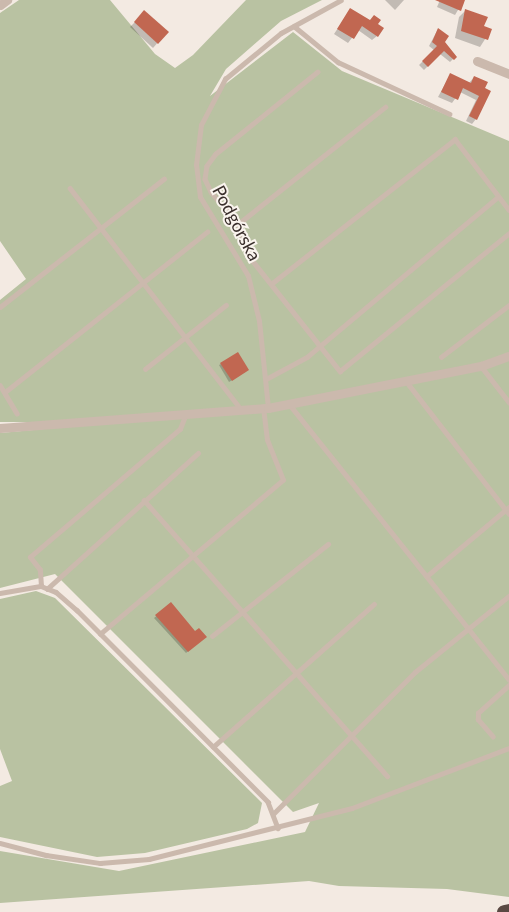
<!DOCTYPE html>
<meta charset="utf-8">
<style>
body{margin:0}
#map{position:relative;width:509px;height:912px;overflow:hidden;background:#f3eae2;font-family:Lato,sans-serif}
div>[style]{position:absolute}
.green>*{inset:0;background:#b9c2a2}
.shadow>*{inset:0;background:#0003}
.building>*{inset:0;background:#c16751}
.service>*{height:4.5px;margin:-2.25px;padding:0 2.25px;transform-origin:2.25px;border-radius:2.25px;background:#cbb9ad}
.minor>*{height:9px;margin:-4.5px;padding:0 4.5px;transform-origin:4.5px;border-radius:4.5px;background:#cbb9ad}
.motorway>*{height:15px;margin:-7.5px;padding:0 7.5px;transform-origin:7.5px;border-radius:7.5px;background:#5a4943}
span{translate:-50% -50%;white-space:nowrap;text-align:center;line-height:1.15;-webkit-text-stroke:4px #faf4ee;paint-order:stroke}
.street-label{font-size:18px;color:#3a2f2c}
</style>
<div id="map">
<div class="green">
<div style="clip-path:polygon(19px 0,110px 0,155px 54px,175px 68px,193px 55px,246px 0,322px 0,281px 21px,226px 69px,210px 96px,293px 32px,342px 71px,509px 141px,509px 897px,447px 889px,339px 886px,309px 881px,0 903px,0 851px,119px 871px,305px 832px,319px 803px,293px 812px,55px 574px,0 588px,0 433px,121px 422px,0 422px,0 300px,26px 279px,0 241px,0 13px)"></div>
<div style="clip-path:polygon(36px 591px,55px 598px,262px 803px,258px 823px,247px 829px,145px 853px,97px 857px,0 837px,0 786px,12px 781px,0 749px,0 599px)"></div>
</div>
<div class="shadow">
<div style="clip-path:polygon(385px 0,404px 0,395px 10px)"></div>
<div style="clip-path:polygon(440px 0,464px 0,455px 15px,437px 7px)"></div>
<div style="clip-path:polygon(350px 10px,377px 36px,372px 40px,358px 30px,348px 43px,334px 34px)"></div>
<div style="clip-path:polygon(466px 10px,483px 27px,491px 30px,480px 47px,455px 38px,459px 17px)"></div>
<div style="clip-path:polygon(145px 12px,167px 32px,153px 48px,130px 27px)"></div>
<div style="clip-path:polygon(438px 29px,443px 42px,455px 57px,450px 62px,440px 54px,424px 70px,419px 65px,434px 50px,429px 46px)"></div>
<div style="clip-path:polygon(450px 75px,469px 83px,474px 77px,486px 83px,476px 119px,472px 124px,466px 121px,476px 100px,460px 92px,452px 103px,438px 97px)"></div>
<div style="clip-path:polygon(221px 364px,245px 372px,229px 382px,219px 365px)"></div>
<div style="clip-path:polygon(171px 604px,195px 633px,205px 637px,186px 653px,154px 618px)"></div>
</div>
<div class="building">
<div style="clip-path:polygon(435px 0,465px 0,461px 11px)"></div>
<div style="clip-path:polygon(350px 8px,370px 20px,374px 15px,381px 20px,378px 24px,384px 28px,378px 37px,362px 26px,354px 39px,337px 29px)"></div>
<div style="clip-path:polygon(465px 9px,488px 17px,484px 26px,492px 29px,488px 40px,461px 31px)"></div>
<div style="clip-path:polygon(144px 10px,169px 32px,158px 44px,134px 22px)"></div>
<div style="clip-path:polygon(438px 28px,449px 36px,445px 42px,457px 57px,454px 60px,444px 51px,428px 67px,422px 61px,437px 46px,432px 42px)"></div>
<div style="clip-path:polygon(450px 73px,471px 83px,474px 76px,488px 82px,485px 88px,491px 91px,477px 120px,469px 116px,479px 96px,463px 88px,458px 100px,441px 92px)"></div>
<div style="clip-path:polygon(238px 352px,249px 370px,232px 381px,220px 363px)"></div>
<div style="clip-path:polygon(171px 602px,195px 631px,199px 628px,207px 637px,188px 652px,155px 615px)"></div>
</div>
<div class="service">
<div style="left:294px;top:26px;width:57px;rotate:39.3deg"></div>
<div style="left:338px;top:62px;width:123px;rotate:24.9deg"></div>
<div style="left:318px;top:72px;width:131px;rotate:141.2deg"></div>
<div style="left:216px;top:154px;width:15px;rotate:127deg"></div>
<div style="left:207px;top:166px;width:13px;rotate:99deg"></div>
<div style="left:205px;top:179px;width:14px;rotate:65deg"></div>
<div style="left:211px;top:192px;width:42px;rotate:49.8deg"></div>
<div style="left:238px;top:224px;width:39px;rotate:69deg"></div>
<div style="left:252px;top:260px;width:142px;rotate:51.6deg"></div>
<div style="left:340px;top:371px;width:218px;rotate:-39.2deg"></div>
<div style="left:70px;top:188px;width:279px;rotate:52.3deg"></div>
<div style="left:238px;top:224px;width:188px;rotate:-38.5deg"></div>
<div style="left:271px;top:284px;width:234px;rotate:-38.2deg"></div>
<div style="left:455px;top:139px;width:89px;rotate:52.7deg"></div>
<div style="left:0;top:307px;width:208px;rotate:-38deg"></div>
<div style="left:441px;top:357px;width:86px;rotate:-37.4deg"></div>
<div style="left:481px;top:366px;width:46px;rotate:52.1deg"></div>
<div style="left:145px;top:369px;width:103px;rotate:-38.3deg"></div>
<div style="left:266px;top:379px;width:47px;rotate:-28.2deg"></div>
<div style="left:307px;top:357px;width:249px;rotate:-40deg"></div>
<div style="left:406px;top:381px;width:168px;rotate:52.2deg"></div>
<div style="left:0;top:385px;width:33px;rotate:59deg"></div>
<div style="left:5px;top:392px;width:258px;rotate:-38.4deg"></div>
<div style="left:290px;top:405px;width:351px;rotate:51.4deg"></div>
<div style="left:268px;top:408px;width:87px;rotate:-95.9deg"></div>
<div style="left:259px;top:321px;width:46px;rotate:-103.7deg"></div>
<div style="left:248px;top:276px;width:92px;rotate:-121.3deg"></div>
<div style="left:200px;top:197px;width:32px;rotate:-97deg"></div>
<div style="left:196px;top:165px;width:40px;rotate:-82.9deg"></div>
<div style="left:201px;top:125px;width:52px;rotate:-62.4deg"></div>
<div style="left:225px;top:79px;width:72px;rotate:-39.4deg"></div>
<div style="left:281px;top:33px;width:68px;rotate:-28.8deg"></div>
<div style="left:144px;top:500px;width:368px;rotate:48.6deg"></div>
<div style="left:427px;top:576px;width:107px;rotate:-40.1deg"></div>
<div style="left:41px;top:586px;width:16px;rotate:-94deg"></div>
<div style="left:40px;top:570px;width:16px;rotate:-128deg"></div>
<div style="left:30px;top:557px;width:197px;rotate:-40.5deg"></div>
<div style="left:180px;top:429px;width:17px;rotate:-69deg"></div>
<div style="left:47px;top:589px;width:203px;rotate:-42deg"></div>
<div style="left:0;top:593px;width:42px;rotate:-9.7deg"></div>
<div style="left:41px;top:586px;width:16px;rotate:22deg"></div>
<div style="left:56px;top:592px;width:28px;rotate:41deg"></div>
<div style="left:77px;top:610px;width:271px;rotate:45.1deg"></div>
<div style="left:268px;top:802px;width:28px;rotate:69deg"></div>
<div style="left:100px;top:634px;width:239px;rotate:-40.1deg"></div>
<div style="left:283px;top:480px;width:43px;rotate:-111.8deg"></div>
<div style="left:267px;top:440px;width:32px;rotate:-97deg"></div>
<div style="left:212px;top:636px;width:148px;rotate:-38.4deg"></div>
<div style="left:493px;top:737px;width:23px;rotate:-131deg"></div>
<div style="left:478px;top:720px;width:7px;rotate:-90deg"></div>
<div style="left:478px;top:713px;width:42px;rotate:-42.1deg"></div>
<div style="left:213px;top:747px;width:215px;rotate:-41.6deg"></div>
<div style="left:273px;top:814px;width:201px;rotate:-45deg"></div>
<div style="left:415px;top:672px;width:121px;rotate:-39deg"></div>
<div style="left:0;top:843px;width:48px;rotate:14.6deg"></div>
<div style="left:46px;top:855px;width:55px;rotate:8.4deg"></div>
<div style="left:100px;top:863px;width:49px;rotate:-4.7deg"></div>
<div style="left:149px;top:859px;width:209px;rotate:-14.1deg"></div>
<div style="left:352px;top:808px;width:168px;rotate:-20.9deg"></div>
</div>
<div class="minor">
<div style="left:0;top:5px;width:9px;rotate:-36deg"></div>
<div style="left:477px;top:61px;width:35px;rotate:22deg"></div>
<div style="left:0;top:428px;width:269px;rotate:-4.3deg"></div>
<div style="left:268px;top:408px;width:217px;rotate:-11.2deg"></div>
<div style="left:481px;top:366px;width:30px;rotate:-20deg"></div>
</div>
<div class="motorway">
<div style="left:504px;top:912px;width:5px;rotate:-11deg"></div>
</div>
<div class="street-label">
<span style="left:237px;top:223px;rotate:62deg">Podgórska</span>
</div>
</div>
